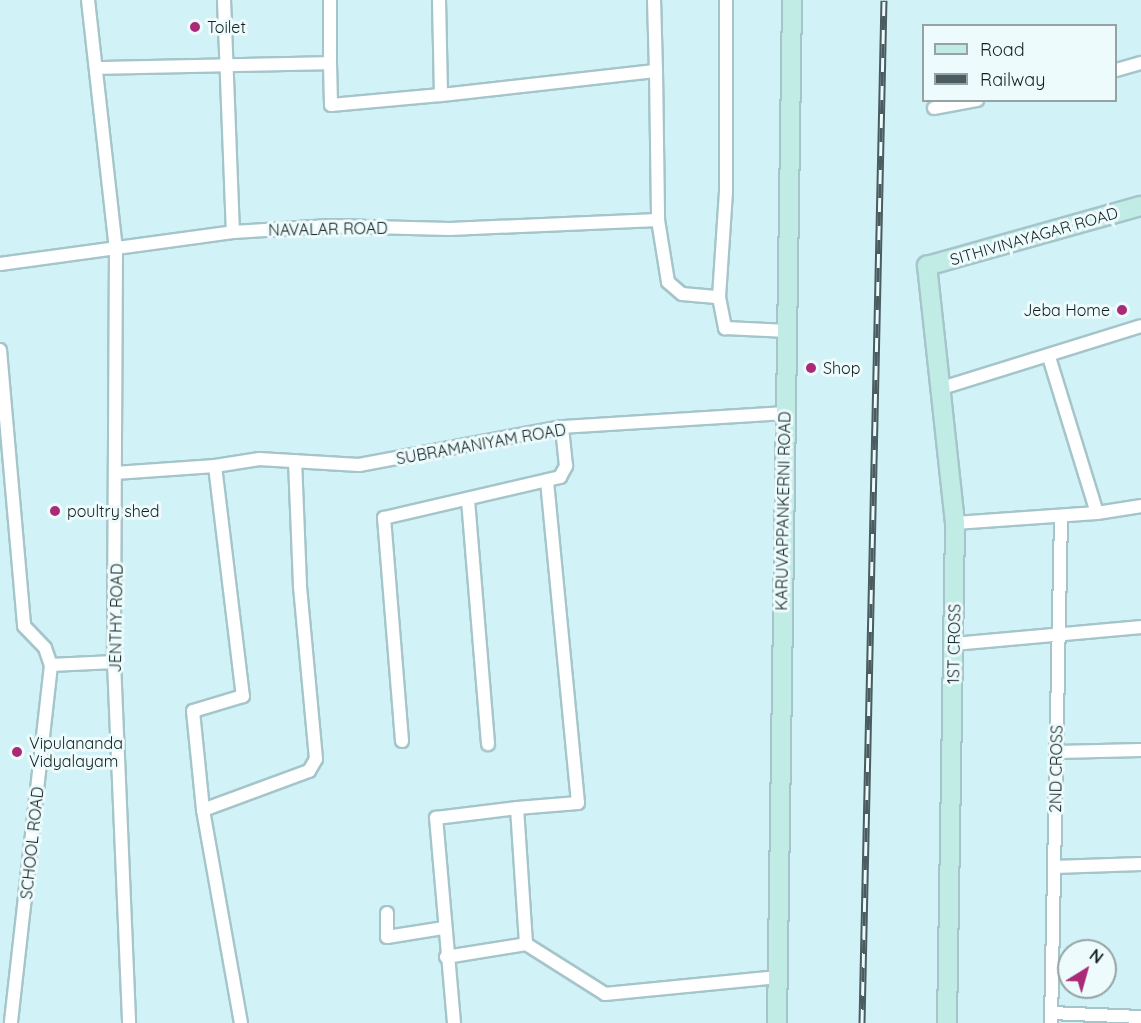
<!DOCTYPE html>
<style>
body{margin:0}
#map{position:relative;width:1141px;height:1023px;overflow:hidden;background:#d1f2f7;font-family:Quicksand,sans-serif}
div>[style]{position:absolute}
.roads{filter:drop-shadow(2px 0 #a5c5ca) drop-shadow(-2px 0 #a5c5ca) drop-shadow(0 2px #a5c5ca) drop-shadow(0 -2px #a5c5ca)}
.street>*{height:12px;margin:-6px;padding:0 6px;transform-origin:6px;border-radius:6px;background:#fff}
.secondary>*{height:18px;margin:-9px;padding:0 9px;transform-origin:9px;border-radius:9px;background:#c1ece5}
.rail>*{height:7px;margin-top:-3.5px;transform-origin:0;background:repeating-linear-gradient(90deg,#eefbfd 0 14px,#4a5c5f 0 28px);box-sizing:border-box;border-block:2px solid #4a5c5f}
.dots>*{width:16px;height:16px;translate:-50% -50%;box-sizing:border-box;border:3px solid #eefbfd;border-radius:50%}
span{translate:-50% -50%;white-space:nowrap;text-align:center;line-height:1.15;-webkit-text-stroke:6px #eefbfd;paint-order:stroke}
.poi-label{font-size:16px;color:#132021}
.left{translate:0 -50%;text-align:left}
.right{translate:-100% -50%;text-align:right}
.street-label{font-size:16px;color:#132021}
.legend{position:absolute;left:922px;top:24px;width:195px;height:78px;box-sizing:border-box;background:#eefbfd;border:2px solid #96a3a5;margin:0;padding:8px 10px;list-style:none;font-size:18px;color:#132021}
.legend li{display:flex;align-items:center;gap:12px;height:30px}
.legend b{width:30px;border:2px solid #96a3a5}
.north{position:absolute;left:1057px;top:939px;width:60px;height:60px;box-sizing:border-box;background:#eefbfd;border:2px solid #96a3a5;border-radius:50%;rotate:37deg;font-size:16px;font-weight:700;line-height:24px;text-align:center;color:#132021}
.north::after{content:'';display:block;margin:auto;width:21px;height:27px;background:#ab2a78;clip-path:polygon(50% 0,100% 100%,50% 72%,0 100%)}
</style>
<div id="map">
<div class="roads">
<div class="street">
<div style="left:88px;top:0;width:250px;rotate:83.6deg"></div>
<div style="left:116px;top:248px;width:414px;rotate:90.3deg"></div>
<div style="left:114px;top:662px;width:361px;rotate:87.6deg"></div>
<div style="left:224px;top:0;width:232px;rotate:87.8deg"></div>
<div style="left:330px;top:63px;width:42px;rotate:88.6deg"></div>
<div style="left:331px;top:105px;width:110px;rotate:-5.2deg"></div>
<div style="left:441px;top:95px;width:95px;rotate:-91.2deg"></div>
<div style="left:97px;top:68px;width:233px;rotate:-1.2deg"></div>
<div style="left:330px;top:63px;width:63px;rotate:-90deg"></div>
<div style="left:1116px;top:70px;width:26px;rotate:-16deg"></div>
<div style="left:656px;top:71px;width:149px;rotate:89.2deg"></div>
<div style="left:658px;top:220px;width:63px;rotate:80.8deg"></div>
<div style="left:668px;top:282px;width:18px;rotate:41deg"></div>
<div style="left:682px;top:294px;width:37px;rotate:5deg"></div>
<div style="left:719px;top:297px;width:32px;rotate:79deg"></div>
<div style="left:725px;top:328px;width:63px;rotate:2.7deg"></div>
<div style="left:441px;top:95px;width:216px;rotate:-6.4deg"></div>
<div style="left:656px;top:71px;width:71px;rotate:-91.6deg"></div>
<div style="left:934px;top:108px;width:44px;rotate:-10.5deg"></div>
<div style="left:0;top:264px;width:235px;rotate:-7.8deg"></div>
<div style="left:233px;top:232px;width:97px;rotate:-3.5deg"></div>
<div style="left:330px;top:226px;width:120px;rotate:1.4deg"></div>
<div style="left:450px;top:229px;width:208px;rotate:-2.5deg"></div>
<div style="left:719px;top:297px;width:106px;rotate:-86.2deg"></div>
<div style="left:726px;top:191px;width:191px;rotate:-90deg"></div>
<div style="left:0;top:350px;width:277px;rotate:85deg"></div>
<div style="left:24px;top:626px;width:30px;rotate:46deg"></div>
<div style="left:45px;top:648px;width:18px;rotate:71deg"></div>
<div style="left:51px;top:665px;width:360px;rotate:96.4deg"></div>
<div style="left:1049px;top:357px;width:163px;rotate:72.9deg"></div>
<div style="left:942px;top:388px;width:208px;rotate:-17.3deg"></div>
<div style="left:215px;top:466px;width:45px;rotate:-9deg"></div>
<div style="left:259px;top:459px;width:100px;rotate:3.4deg"></div>
<div style="left:359px;top:465px;width:207px;rotate:-10.6deg"></div>
<div style="left:562px;top:427px;width:222px;rotate:-3.6deg"></div>
<div style="left:115px;top:473px;width:100px;rotate:-4deg"></div>
<div style="left:215px;top:466px;width:232px;rotate:83.1deg"></div>
<div style="left:243px;top:696px;width:52px;rotate:163.3deg"></div>
<div style="left:193px;top:711px;width:100px;rotate:84.2deg"></div>
<div style="left:203px;top:810px;width:216px;rotate:79.9deg"></div>
<div style="left:468px;top:500px;width:245px;rotate:85.3deg"></div>
<div style="left:955px;top:523px;width:142px;rotate:-4deg"></div>
<div style="left:1097px;top:513px;width:45px;rotate:-9deg"></div>
<div style="left:954px;top:644px;width:188px;rotate:-5.2deg"></div>
<div style="left:51px;top:665px;width:63px;rotate:-2.7deg"></div>
<div style="left:402px;top:741px;width:224px;rotate:-94.6deg"></div>
<div style="left:384px;top:518px;width:181px;rotate:-13.1deg"></div>
<div style="left:560px;top:477px;width:13px;rotate:-61deg"></div>
<div style="left:566px;top:466px;width:39px;rotate:-96deg"></div>
<div style="left:1057px;top:752px;width:84px;rotate:-1.4deg"></div>
<div style="left:517px;top:808px;width:61px;rotate:-4.7deg"></div>
<div style="left:578px;top:803px;width:324px;rotate:-95.5deg"></div>
<div style="left:203px;top:810px;width:113px;rotate:-20.2deg"></div>
<div style="left:309px;top:771px;width:14px;rotate:-60deg"></div>
<div style="left:316px;top:759px;width:175px;rotate:-95.3deg"></div>
<div style="left:300px;top:585px;width:124px;rotate:-92.3deg"></div>
<div style="left:1054px;top:867px;width:87px;rotate:-2deg"></div>
<div style="left:387px;top:913px;width:24px;rotate:90deg"></div>
<div style="left:387px;top:937px;width:58px;rotate:-9deg"></div>
<div style="left:446px;top:957px;width:81px;rotate:-9.2deg"></div>
<div style="left:1052px;top:1013px;width:89px;rotate:2.6deg"></div>
<div style="left:454px;top:1023px;width:206px;rotate:-95deg"></div>
<div style="left:436px;top:818px;width:82px;rotate:-7deg"></div>
<div style="left:517px;top:808px;width:136px;rotate:86.2deg"></div>
<div style="left:526px;top:944px;width:93px;rotate:32.3deg"></div>
<div style="left:605px;top:994px;width:174px;rotate:-5.6deg"></div>
<div style="left:1051px;top:1023px;width:507px;rotate:-88.87deg"></div>
</div>
<div class="secondary">
<div style="left:777px;top:1023px;width:1023px;rotate:-89.16deg"></div>
<div style="left:947px;top:1023px;width:500px;rotate:-89.08deg"></div>
<div style="left:955px;top:523px;width:259px;rotate:-96.2deg"></div>
<div style="left:927px;top:266px;width:222px;rotate:-15.7deg"></div>
</div>
</div>
<div class="rail">
<div style="left:862px;top:1023px;width:1023px;rotate:-88.77deg"></div>
</div>
<div class="dots">
<div style="left:195px;top:27px;background:#ab2a78"></div>
<div style="left:1122px;top:310px;background:#ab2a78"></div>
<div style="left:811px;top:368px;background:#ab2a78"></div>
<div style="left:55px;top:511px;background:#ab2a78"></div>
<div style="left:17px;top:752px;background:#ab2a78"></div>
</div>
<div class="poi-label">
<span class="left" style="left:207px;top:27px">Toilet</span>
<span class="right" style="left:1110px;top:310px">Jeba Home</span>
<span class="left" style="left:823px;top:368px">Shop</span>
<span class="left" style="left:67px;top:511px">poultry shed</span>
<span class="left" style="left:29px;top:752px">Vipulananda<br>Vidyalayam</span>
</div>
<div class="street-label">
<span style="left:328px;top:229px;rotate:-1deg">NAVALAR ROAD</span>
<span style="left:1034px;top:236px;rotate:-16deg">SITHIVINAYAGAR ROAD</span>
<span style="left:481px;top:444px;rotate:-10deg">SUBRAMANIYAM ROAD</span>
<span style="left:783px;top:511px;rotate:-89deg">KARUVAPPANKERNI ROAD</span>
<span style="left:116px;top:618px;rotate:-89deg">JENTHY ROAD</span>
<span style="left:954px;top:644px;rotate:-89deg">1ST CROSS</span>
<span style="left:1056px;top:769px;rotate:-89deg">2ND CROSS</span>
<span style="left:32px;top:843px;rotate:-84deg">SCHOOL ROAD</span>
</div>
<ul class="legend">
<li><b style="height:8px;background:#c1ece5"></b>Road</li>
<li><b style="height:8px;background:#4a5c5f"></b>Railway</li>
</ul>
<div class="north">N</div>
</div>
